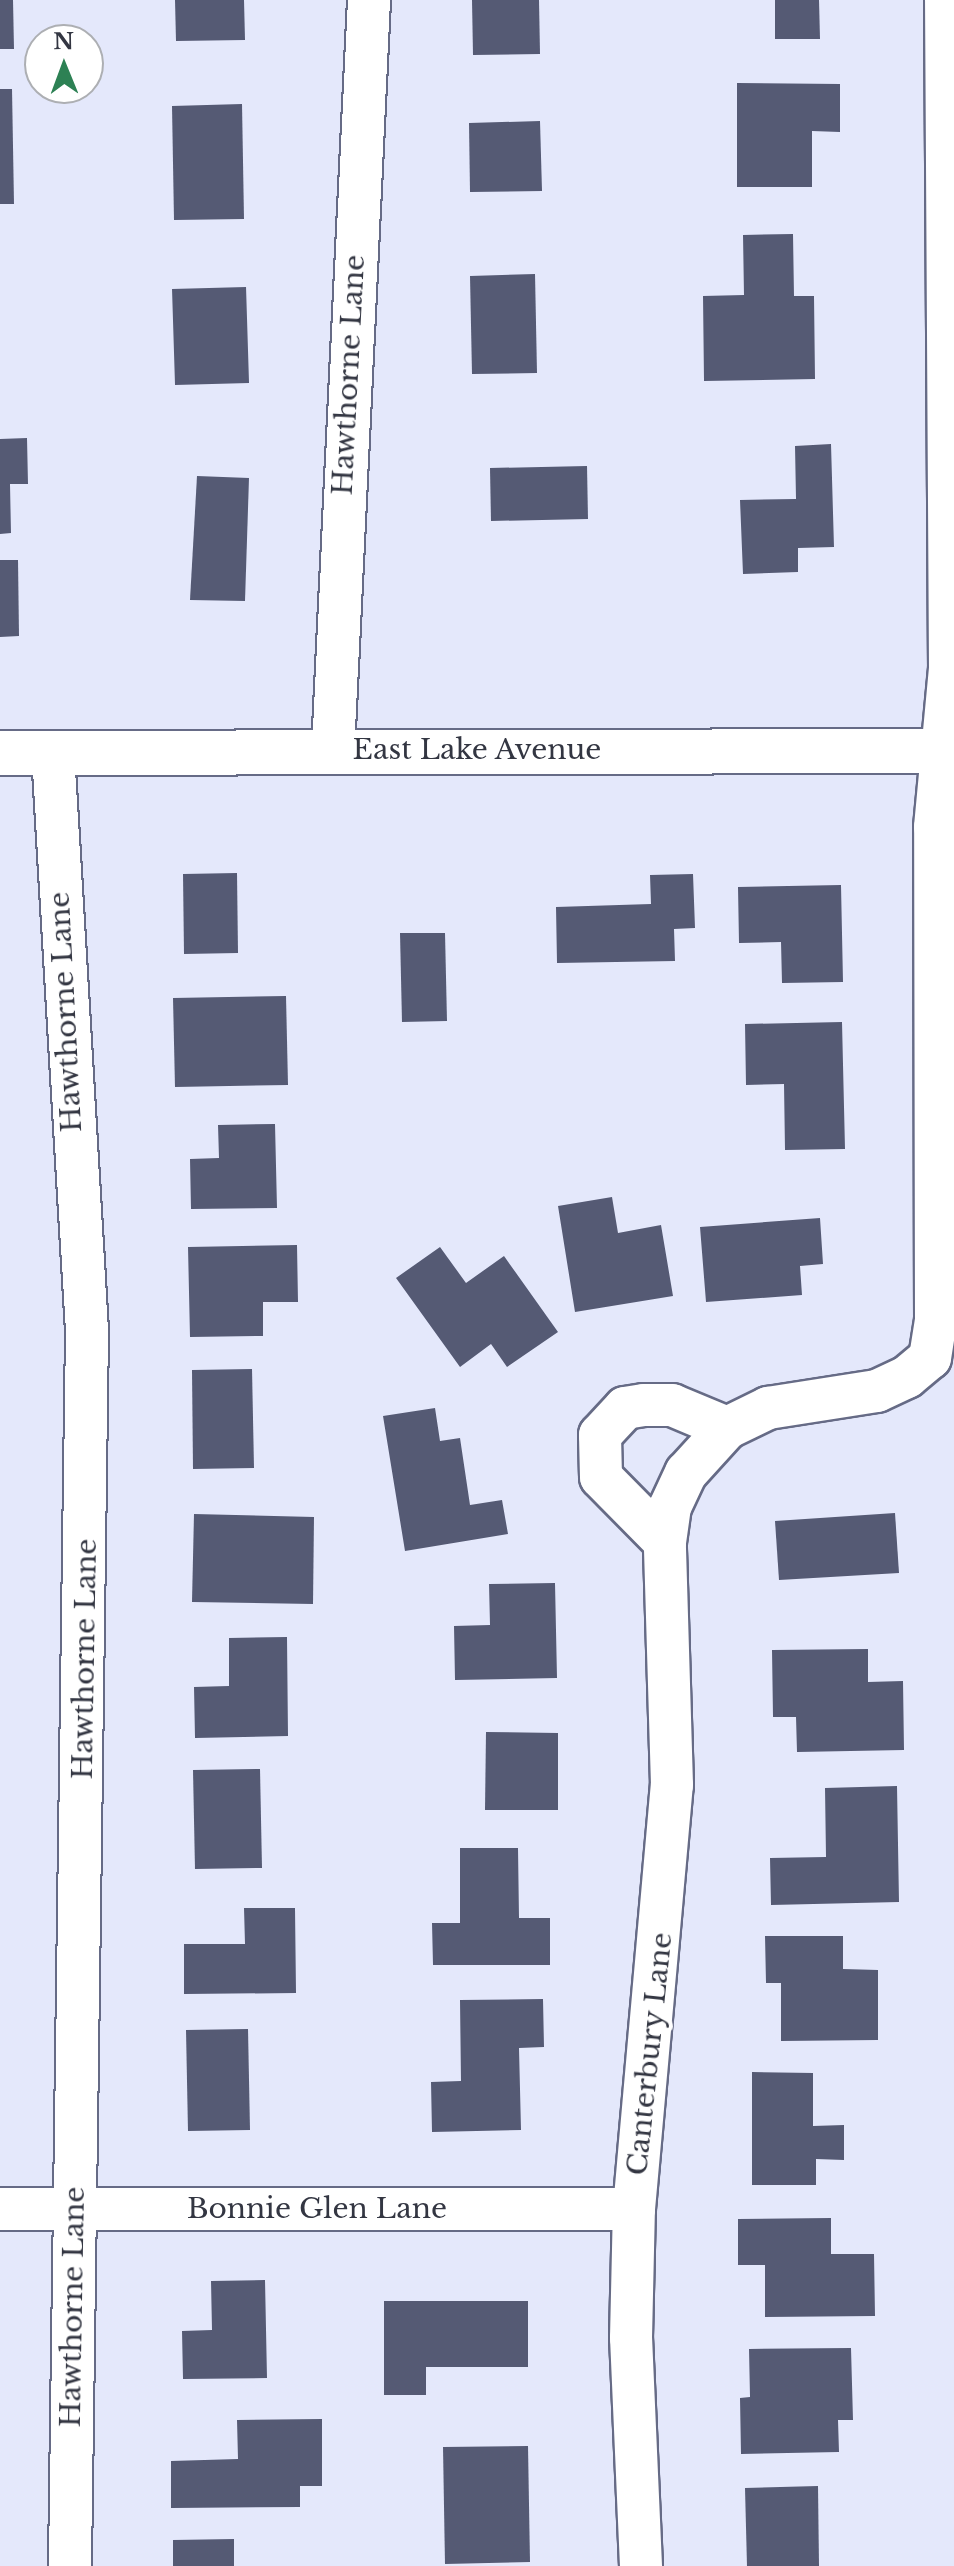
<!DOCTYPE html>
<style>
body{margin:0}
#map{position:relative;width:954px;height:2566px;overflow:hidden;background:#e4e8fb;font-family:"Libre Baskerville",serif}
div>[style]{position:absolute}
.building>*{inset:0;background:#555a74}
.roads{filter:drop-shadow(2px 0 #666b86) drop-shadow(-2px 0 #666b86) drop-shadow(0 2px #666b86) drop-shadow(0 -2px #666b86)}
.street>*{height:42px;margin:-21px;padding:0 21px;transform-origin:21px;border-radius:21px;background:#fff}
.primary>*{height:44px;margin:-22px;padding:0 22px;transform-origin:22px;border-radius:22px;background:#fff}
span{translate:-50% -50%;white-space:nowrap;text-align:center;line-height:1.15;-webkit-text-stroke:8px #fff;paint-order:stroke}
.street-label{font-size:28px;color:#333642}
.north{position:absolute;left:24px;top:24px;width:80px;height:80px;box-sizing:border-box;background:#fff;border:2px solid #adafb3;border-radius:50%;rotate:359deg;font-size:22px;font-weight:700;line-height:32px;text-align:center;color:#333642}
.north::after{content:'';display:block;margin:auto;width:28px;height:36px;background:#2d8154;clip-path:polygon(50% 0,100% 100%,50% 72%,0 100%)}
</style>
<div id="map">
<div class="building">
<div style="clip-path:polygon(0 0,13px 0,14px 49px,0 49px)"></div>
<div style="clip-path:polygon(175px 0,244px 0,245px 40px,176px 41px)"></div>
<div style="clip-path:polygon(472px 0,539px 0,540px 54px,473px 55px)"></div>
<div style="clip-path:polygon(775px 0,819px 0,820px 39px,775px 39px)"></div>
<div style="clip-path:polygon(737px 83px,840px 84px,840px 132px,812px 131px,812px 187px,737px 187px)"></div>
<div style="clip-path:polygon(0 89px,12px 89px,14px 204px,0 204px)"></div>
<div style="clip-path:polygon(242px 104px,244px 219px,174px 220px,172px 106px)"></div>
<div style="clip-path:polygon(540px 121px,542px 191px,470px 192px,469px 123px)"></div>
<div style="clip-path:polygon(793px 234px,794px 296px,814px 296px,815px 379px,704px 381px,703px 296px,744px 295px,743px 235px)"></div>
<div style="clip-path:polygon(535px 274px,537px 373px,472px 374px,470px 276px)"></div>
<div style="clip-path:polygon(246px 287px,249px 383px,175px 385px,172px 289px)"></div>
<div style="clip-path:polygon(27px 438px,28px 484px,10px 484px,11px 533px,0 534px,0 439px)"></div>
<div style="clip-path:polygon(831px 444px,834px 547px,798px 548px,798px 572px,743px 574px,740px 500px,796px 499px,795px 446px)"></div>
<div style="clip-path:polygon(587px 466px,588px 519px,491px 521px,490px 468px)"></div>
<div style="clip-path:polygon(197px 476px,249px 478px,245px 601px,190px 600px)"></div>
<div style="clip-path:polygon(0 560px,18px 560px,19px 636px,0 637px)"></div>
<div style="clip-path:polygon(237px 873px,238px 953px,184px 954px,183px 874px)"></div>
<div style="clip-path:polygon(693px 874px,695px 928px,674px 929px,675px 961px,557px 963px,556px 907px,651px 904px,650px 875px)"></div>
<div style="clip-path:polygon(841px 885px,843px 982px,782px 983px,781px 942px,739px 943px,738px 887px)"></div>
<div style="clip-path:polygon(400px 933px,445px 933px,447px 1021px,402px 1022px)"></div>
<div style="clip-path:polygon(286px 996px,288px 1085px,175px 1087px,173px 998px)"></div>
<div style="clip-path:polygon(842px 1022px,845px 1149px,785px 1150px,784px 1084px,746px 1085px,745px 1024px)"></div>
<div style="clip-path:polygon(275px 1124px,277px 1208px,191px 1209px,190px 1159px,219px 1158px,218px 1125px)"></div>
<div style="clip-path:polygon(612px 1197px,618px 1233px,661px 1225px,673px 1296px,575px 1312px,558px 1206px)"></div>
<div style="clip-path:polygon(820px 1218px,823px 1264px,800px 1266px,802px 1295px,706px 1302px,700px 1227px)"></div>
<div style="clip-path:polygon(297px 1245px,298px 1302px,263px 1302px,263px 1336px,190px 1337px,188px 1247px)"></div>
<div style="clip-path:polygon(440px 1247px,466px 1283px,504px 1256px,558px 1332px,507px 1367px,491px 1344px,460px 1367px,396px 1278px)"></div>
<div style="clip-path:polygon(252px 1369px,254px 1468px,193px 1469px,192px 1370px)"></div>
<div style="clip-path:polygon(435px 1408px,440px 1441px,460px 1438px,470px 1505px,502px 1500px,508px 1534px,405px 1551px,383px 1416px)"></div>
<div style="clip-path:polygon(895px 1513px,899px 1573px,779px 1580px,775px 1521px)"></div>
<div style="clip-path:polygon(194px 1514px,314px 1517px,313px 1604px,192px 1602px)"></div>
<div style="clip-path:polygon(555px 1583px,557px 1678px,455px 1680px,454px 1626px,490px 1625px,489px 1584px)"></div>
<div style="clip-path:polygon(287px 1637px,288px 1736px,195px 1738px,194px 1687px,229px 1686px,229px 1638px)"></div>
<div style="clip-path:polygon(868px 1649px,868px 1682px,903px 1681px,904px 1750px,797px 1752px,796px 1717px,773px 1717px,772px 1650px)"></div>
<div style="clip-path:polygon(486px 1732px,558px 1733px,558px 1810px,485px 1810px)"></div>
<div style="clip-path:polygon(260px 1769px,262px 1868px,195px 1869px,193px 1770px)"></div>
<div style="clip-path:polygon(897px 1786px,899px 1902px,771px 1905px,770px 1858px,826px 1857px,825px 1788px)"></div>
<div style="clip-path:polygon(460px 1848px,518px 1848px,519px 1918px,550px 1918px,550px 1965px,433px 1965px,432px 1923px,460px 1923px)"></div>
<div style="clip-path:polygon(244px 1908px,295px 1908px,296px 1993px,184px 1994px,184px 1944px,245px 1944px)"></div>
<div style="clip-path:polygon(765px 1936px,843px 1936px,843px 1969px,878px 1970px,878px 2040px,781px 2041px,781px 1983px,766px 1983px)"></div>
<div style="clip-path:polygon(543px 1999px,544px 2047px,519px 2048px,521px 2130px,432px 2132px,431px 2082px,461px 2081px,460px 2000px)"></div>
<div style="clip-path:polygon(248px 2029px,250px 2130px,188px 2131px,186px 2030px)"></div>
<div style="clip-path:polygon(752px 2072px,813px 2073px,813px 2126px,844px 2125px,844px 2160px,816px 2159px,816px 2185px,752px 2185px)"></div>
<div style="clip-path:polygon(831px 2218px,831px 2254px,874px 2254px,875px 2316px,765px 2317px,765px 2265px,738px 2265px,738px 2219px)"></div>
<div style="clip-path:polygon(265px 2280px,267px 2378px,183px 2379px,182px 2331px,212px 2330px,211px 2281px)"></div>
<div style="clip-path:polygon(384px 2301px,528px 2301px,528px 2367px,426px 2367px,426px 2395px,384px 2395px)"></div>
<div style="clip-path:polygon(851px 2348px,853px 2420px,838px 2420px,839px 2452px,741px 2454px,740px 2398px,750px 2397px,749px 2349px)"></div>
<div style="clip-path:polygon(322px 2419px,322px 2486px,300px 2486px,300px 2507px,171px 2508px,171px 2461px,238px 2459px,237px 2420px)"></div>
<div style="clip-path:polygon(528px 2446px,530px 2562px,445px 2564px,443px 2447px)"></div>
<div style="clip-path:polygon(818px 2486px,819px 2566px,747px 2566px,745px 2488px)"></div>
<div style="clip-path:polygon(234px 2539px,234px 2566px,173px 2566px,173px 2540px)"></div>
</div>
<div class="roads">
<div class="street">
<div style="left:333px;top:750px;width:751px;rotate:-87.25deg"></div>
<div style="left:53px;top:753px;width:579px;rotate:86.63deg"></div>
<div style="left:87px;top:1331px;width:1235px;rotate:90.79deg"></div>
<div style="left:665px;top:1542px;width:91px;rotate:-134.6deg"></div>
<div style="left:601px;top:1477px;width:42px;rotate:-91.4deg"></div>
<div style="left:600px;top:1435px;width:37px;rotate:-47deg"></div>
<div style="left:625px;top:1408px;width:19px;rotate:-9deg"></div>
<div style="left:644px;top:1405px;width:28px"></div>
<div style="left:672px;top:1405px;width:60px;rotate:22.7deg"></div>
<div style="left:0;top:2209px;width:634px"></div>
<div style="left:641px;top:2566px;width:228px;rotate:-92.5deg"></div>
<div style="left:631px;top:2338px;width:129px;rotate:-88.7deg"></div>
<div style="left:634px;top:2209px;width:426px;rotate:-84.9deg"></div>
<div style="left:672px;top:1785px;width:243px;rotate:-91.7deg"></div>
<div style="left:665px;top:1542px;width:35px;rotate:-82deg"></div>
<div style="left:670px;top:1507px;width:38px;rotate:-65deg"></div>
<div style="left:686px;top:1473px;width:61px;rotate:-47.7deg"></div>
<div style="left:727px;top:1428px;width:46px;rotate:-26deg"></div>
<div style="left:768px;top:1408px;width:110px;rotate:-8.9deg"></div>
<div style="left:877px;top:1391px;width:33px;rotate:-25deg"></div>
<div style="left:907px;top:1377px;width:30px;rotate:-40deg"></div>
<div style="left:930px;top:1358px;width:38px;rotate:-81deg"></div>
<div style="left:936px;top:1320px;width:493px;rotate:-90.1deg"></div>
<div style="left:935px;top:827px;width:159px;rotate:-84.6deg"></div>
<div style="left:950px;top:669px;width:669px;rotate:-90.34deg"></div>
</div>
<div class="primary">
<div style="left:0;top:753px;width:954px;rotate:-0.12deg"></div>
</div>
</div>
<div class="street-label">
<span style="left:349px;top:375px;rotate:-87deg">Hawthorne Lane</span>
<span style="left:477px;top:750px">East Lake Avenue</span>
<span style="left:66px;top:1012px;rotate:-93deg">Hawthorne Lane</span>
<span style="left:85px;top:1659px;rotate:-89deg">Hawthorne Lane</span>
<span style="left:650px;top:2054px;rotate:-84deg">Canterbury Lane</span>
<span style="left:317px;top:2209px">Bonnie Glen Lane</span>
<span style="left:73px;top:2307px;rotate:-89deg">Hawthorne Lane</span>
</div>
<div class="north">N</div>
</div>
